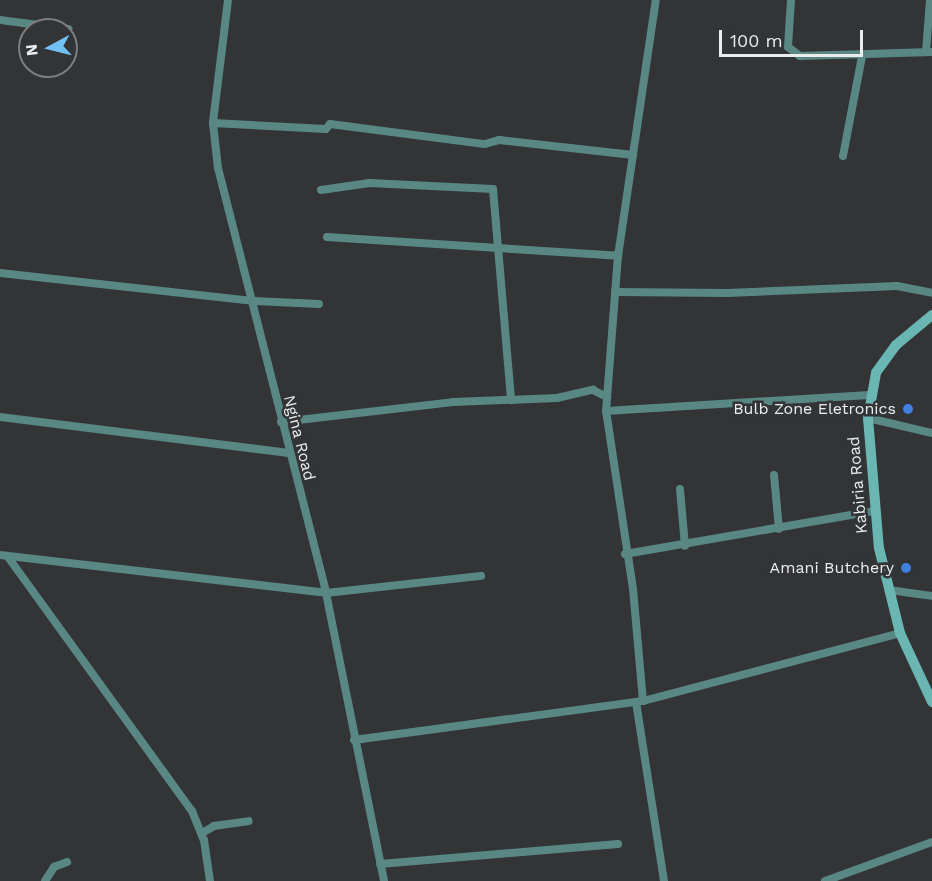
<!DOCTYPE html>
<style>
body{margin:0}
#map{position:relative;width:932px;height:881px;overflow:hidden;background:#323436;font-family:"Work Sans",sans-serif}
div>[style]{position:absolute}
.minor>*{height:8px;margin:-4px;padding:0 4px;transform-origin:4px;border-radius:4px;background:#598784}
.secondary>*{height:10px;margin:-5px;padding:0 5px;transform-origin:5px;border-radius:5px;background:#69b6b2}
.dots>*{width:16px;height:16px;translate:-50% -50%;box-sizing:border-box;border:3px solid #323436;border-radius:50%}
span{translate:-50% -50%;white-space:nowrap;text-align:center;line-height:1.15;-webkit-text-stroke:5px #323436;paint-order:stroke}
.poi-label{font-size:16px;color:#ebecee}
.right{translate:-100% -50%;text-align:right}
.street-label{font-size:16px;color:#ebecee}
.north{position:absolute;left:18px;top:18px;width:60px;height:60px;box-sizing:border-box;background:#323436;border:2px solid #7c7e80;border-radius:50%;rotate:263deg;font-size:16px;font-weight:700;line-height:24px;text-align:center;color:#ebecee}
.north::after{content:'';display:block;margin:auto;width:21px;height:27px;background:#71c1f5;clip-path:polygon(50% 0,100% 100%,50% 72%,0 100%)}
.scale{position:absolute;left:719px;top:30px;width:144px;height:27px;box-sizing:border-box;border:3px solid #ebecee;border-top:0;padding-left:8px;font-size:18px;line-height:21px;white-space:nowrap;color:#ebecee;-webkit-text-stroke:4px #323436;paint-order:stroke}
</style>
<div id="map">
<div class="minor">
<div style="left:228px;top:0;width:124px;rotate:97deg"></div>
<div style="left:213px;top:123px;width:45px;rotate:83.7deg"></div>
<div style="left:218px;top:168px;width:439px;rotate:75.7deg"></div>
<div style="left:326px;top:593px;width:294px;rotate:78.6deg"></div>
<div style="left:791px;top:0;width:47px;rotate:93.7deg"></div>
<div style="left:788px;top:47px;width:15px;rotate:37deg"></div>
<div style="left:800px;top:56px;width:132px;rotate:-1.7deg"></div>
<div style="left:0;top:20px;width:69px;rotate:7.5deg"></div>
<div style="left:926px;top:52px;width:52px;rotate:-85.6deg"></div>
<div style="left:213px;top:123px;width:113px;rotate:3deg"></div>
<div style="left:326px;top:129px;width:6px;rotate:-51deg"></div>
<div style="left:330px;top:124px;width:156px;rotate:7.4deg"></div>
<div style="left:485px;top:144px;width:15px;rotate:-16deg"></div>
<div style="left:499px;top:140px;width:135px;rotate:6.4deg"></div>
<div style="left:843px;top:156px;width:102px;rotate:-79.2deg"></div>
<div style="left:321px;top:190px;width:49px;rotate:-8.3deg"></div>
<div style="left:369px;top:183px;width:124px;rotate:2.8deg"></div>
<div style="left:493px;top:189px;width:212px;rotate:85.1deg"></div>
<div style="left:327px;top:237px;width:292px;rotate:3.7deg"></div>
<div style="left:0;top:273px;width:254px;rotate:6.3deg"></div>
<div style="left:252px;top:301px;width:67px;rotate:2.6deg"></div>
<div style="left:615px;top:292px;width:113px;rotate:0.5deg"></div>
<div style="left:728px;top:293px;width:169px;rotate:-2.4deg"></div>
<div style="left:897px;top:286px;width:36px;rotate:11deg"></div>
<div style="left:606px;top:411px;width:264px;rotate:-3.5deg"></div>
<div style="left:0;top:417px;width:291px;rotate:7.1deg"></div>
<div style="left:868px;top:418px;width:66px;rotate:13.2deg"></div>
<div style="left:281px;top:422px;width:173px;rotate:-6.6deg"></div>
<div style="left:453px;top:402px;width:104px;rotate:-2.2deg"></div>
<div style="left:557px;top:398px;width:37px;rotate:-13deg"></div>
<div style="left:593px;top:390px;width:16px;rotate:27deg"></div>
<div style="left:774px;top:475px;width:54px;rotate:84.7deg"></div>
<div style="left:680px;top:489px;width:57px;rotate:85deg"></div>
<div style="left:625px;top:554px;width:254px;rotate:-9.8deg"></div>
<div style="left:0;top:555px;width:328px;rotate:6.6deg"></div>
<div style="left:326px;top:593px;width:156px;rotate:-6.3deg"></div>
<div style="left:8px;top:557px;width:314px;rotate:54.1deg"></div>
<div style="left:192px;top:811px;width:31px;rotate:68deg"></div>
<div style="left:204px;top:840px;width:41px;rotate:81.7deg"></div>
<div style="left:889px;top:590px;width:43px;rotate:7.9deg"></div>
<div style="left:643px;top:701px;width:112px;rotate:-95.1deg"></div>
<div style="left:633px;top:589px;width:180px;rotate:-98.6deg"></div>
<div style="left:606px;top:411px;width:155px;rotate:-85.6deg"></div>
<div style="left:618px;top:256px;width:259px;rotate:-81.6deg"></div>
<div style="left:636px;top:702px;width:181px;rotate:81.1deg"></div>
<div style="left:354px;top:740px;width:292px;rotate:-7.7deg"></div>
<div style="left:643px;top:701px;width:266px;rotate:-14.8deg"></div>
<div style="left:202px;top:833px;width:14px;rotate:-30deg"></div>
<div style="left:214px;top:826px;width:35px;rotate:-8deg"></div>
<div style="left:380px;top:864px;width:239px;rotate:-4.8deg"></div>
<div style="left:45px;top:881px;width:17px;rotate:-57deg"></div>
<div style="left:54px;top:867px;width:14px;rotate:-21deg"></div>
<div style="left:825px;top:881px;width:114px;rotate:-20deg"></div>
</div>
<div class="secondary">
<div style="left:932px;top:315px;width:47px;rotate:140.2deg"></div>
<div style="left:896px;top:345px;width:34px;rotate:126deg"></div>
<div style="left:876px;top:373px;width:46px;rotate:100.1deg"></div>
<div style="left:868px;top:418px;width:130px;rotate:85.2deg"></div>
<div style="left:879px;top:548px;width:88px;rotate:76.1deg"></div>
<div style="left:900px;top:633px;width:76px;rotate:65.1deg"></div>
</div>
<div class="dots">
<div style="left:908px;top:409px;background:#3f7fe0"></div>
<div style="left:906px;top:568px;background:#3f7fe0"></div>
</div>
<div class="poi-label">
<span class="right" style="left:896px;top:409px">Bulb Zone Eletronics</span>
<span class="right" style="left:894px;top:568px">Amani Butchery</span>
</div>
<div class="street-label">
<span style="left:299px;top:438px;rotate:76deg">Ngina Road</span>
<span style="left:858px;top:485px;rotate:-95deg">Kabiria Road</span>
</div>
<div class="north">N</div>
<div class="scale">100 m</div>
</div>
